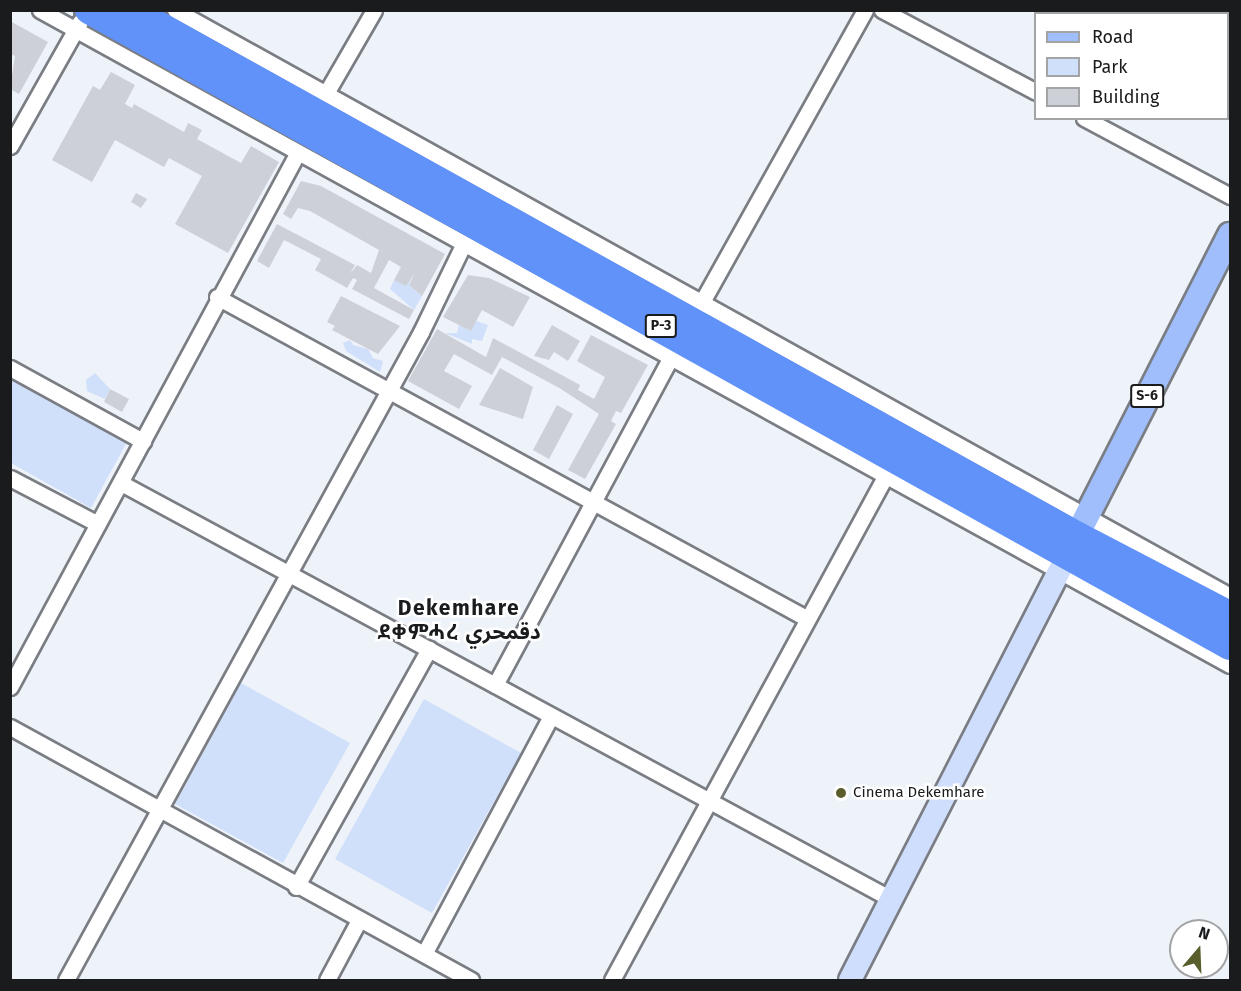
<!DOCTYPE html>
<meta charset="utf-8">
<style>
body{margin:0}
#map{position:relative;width:1241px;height:991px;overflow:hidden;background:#eef2f9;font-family:"Fira Sans","Noto Sans Arabic","Noto Sans Ethiopic",sans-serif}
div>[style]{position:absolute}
.green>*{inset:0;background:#d0dffa}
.building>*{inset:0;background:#cdd0d7}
.roads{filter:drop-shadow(2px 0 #7a7d83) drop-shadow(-2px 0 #7a7d83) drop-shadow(0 2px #7a7d83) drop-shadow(0 -2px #7a7d83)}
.street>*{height:15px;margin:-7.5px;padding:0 7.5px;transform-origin:7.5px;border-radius:7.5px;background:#fff}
.secondary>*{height:22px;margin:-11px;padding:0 11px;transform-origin:11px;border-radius:11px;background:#d0defd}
.primary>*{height:24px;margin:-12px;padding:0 12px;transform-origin:12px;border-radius:12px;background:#a0befb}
.highway>*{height:28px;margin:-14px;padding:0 14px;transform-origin:14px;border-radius:14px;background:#6192f9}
.dots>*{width:16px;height:16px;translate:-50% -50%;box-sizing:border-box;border:3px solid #fff;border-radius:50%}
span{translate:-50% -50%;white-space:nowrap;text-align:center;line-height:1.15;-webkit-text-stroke:5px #fff;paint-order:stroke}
.shield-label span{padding:2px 4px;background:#fff;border:2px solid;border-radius:4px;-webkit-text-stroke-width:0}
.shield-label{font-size:14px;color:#1a1b1d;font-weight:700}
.poi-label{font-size:15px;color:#1a1b1d}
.left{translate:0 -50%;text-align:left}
.district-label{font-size:21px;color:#1a1b1d;font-weight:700;letter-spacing:1.5px}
.frame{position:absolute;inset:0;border:12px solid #1a1b1d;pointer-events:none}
.legend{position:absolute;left:1034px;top:12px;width:195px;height:108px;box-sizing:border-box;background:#fff;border:2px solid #a3a4a5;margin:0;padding:8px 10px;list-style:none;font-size:18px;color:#1a1b1d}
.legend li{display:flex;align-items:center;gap:12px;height:30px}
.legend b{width:30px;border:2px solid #a3a4a5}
.north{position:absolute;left:1169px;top:919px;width:60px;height:60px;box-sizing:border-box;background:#fff;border:2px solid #a3a4a5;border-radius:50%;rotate:19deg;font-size:16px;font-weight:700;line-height:24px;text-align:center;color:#1a1b1d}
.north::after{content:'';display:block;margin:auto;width:21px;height:27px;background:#595e2c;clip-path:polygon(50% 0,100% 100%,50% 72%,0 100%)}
</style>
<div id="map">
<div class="green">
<div style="clip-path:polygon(412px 273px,409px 285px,422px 296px,414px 310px,390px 289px,394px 280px)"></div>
<div style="clip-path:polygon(476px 321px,488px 325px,482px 341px,472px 339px,472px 344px,445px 333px,457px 333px,459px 325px,471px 331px)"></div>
<div style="clip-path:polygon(350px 340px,353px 345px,368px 349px,373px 358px,383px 361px,380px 372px,346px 351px,343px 343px)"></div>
<div style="clip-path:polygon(95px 373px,110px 389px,105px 399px,87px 391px,86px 380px)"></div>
<div style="clip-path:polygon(10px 378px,127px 442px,91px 508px,11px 463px)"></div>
<div style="clip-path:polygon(241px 683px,350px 743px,283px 863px,175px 804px)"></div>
<div style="clip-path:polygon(424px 699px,521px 753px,432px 913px,335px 859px)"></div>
</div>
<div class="building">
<div style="clip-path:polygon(10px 21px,48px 42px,19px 94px,10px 89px,15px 56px,10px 54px)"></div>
<div style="clip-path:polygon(111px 72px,135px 85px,125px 104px,132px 108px,134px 104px,184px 132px,188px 123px,202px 130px,197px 139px,241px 163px,251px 146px,279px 162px,228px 253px,175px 224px,202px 176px,169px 158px,164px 167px,115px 140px,92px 182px,52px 160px,93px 86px,100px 90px)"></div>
<div style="clip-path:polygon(301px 181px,321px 186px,445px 254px,422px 296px,409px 285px,414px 274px,406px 286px,394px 280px,401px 267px,389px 260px,374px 288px,414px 310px,409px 319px,352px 289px,357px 280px,353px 278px,347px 288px,315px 270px,321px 259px,284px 240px,269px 268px,257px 261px,277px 224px,355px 265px,350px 274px,357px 265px,371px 273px,379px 250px,310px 211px,298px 208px,291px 219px,283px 214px)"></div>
<div style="clip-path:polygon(136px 193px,147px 199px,141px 208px,131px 202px)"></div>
<div style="clip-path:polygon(468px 275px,489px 278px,530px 297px,513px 327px,482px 310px,471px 331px,443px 317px)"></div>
<div style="clip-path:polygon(341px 296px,400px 326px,378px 354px,332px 330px,335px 326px,327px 322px)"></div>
<div style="clip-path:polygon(552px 325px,580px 341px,568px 361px,554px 352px,549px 360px,534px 356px)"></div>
<div style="clip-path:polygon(437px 329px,486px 357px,493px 338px,580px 385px,578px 390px,594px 399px,605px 377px,577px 361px,591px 335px,648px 365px,621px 413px,616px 411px,611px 421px,616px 424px,585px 479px,568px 470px,599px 414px,561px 389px,502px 357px,492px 375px,454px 354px,444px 371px,472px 386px,459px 409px,408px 381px)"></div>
<div style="clip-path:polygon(500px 368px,533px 387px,523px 419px,479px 405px)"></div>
<div style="clip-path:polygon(110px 389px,129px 399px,122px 412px,104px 402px)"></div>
<div style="clip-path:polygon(557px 405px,573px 414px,549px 459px,533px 450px)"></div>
</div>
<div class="roads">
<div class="street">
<div style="left:40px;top:10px;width:1358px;rotate:28.83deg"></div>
<div style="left:175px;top:10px;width:1207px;rotate:29.05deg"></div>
<div style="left:882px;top:10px;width:174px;rotate:28deg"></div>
<div style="left:325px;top:95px;width:98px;rotate:-60deg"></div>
<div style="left:1084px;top:118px;width:166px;rotate:28.1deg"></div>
<div style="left:10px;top:146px;width:142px;rotate:-60.6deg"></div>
<div style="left:217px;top:297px;width:671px;rotate:28.59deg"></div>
<div style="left:698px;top:309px;width:342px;rotate:-60.8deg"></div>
<div style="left:10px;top:368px;width:152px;rotate:28.8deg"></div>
<div style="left:10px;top:478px;width:99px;rotate:27.6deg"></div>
<div style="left:121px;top:483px;width:875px;rotate:28.38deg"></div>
<div style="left:495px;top:685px;width:383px;rotate:-61.8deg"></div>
<div style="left:10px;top:687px;width:605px;rotate:-61.7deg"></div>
<div style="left:10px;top:727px;width:526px;rotate:28.76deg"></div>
<div style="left:296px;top:887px;width:273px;rotate:-60.8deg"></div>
<div style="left:424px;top:954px;width:270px;rotate:-61.9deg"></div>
<div style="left:66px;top:980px;width:739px;rotate:-61.28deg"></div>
<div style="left:421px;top:332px;width:97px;rotate:-64.2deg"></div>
<div style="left:327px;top:980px;width:68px;rotate:-61.9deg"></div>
<div style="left:612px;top:980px;width:575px;rotate:-61.52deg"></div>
<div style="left:886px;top:475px;width:10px;rotate:-101deg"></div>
</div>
<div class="secondary">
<div style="left:850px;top:980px;width:474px;rotate:-62.9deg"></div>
</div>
<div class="primary">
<div style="left:1069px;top:551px;width:355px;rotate:-63deg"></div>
</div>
<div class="highway">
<div style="left:89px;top:10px;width:1306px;rotate:29.14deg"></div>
<div style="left:131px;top:10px;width:1081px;rotate:29.05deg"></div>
<div style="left:1076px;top:535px;width:174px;rotate:27.5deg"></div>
</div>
</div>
<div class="dots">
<div style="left:841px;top:793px;background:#595e2c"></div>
</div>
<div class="shield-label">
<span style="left:661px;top:326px">P-3</span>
<span style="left:1147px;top:396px">S-6</span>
</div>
<div class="poi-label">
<span class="left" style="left:853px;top:793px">Cinema Dekemhare</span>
</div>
<div class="district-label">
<span style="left:459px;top:620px">Dekemhare<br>ደቀምሓረ دقمحري</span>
</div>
<div class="frame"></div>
<ul class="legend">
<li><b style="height:8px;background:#a0befb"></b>Road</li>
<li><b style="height:16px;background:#d0dffa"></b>Park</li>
<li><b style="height:16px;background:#cdd0d7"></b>Building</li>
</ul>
<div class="north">N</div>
</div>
